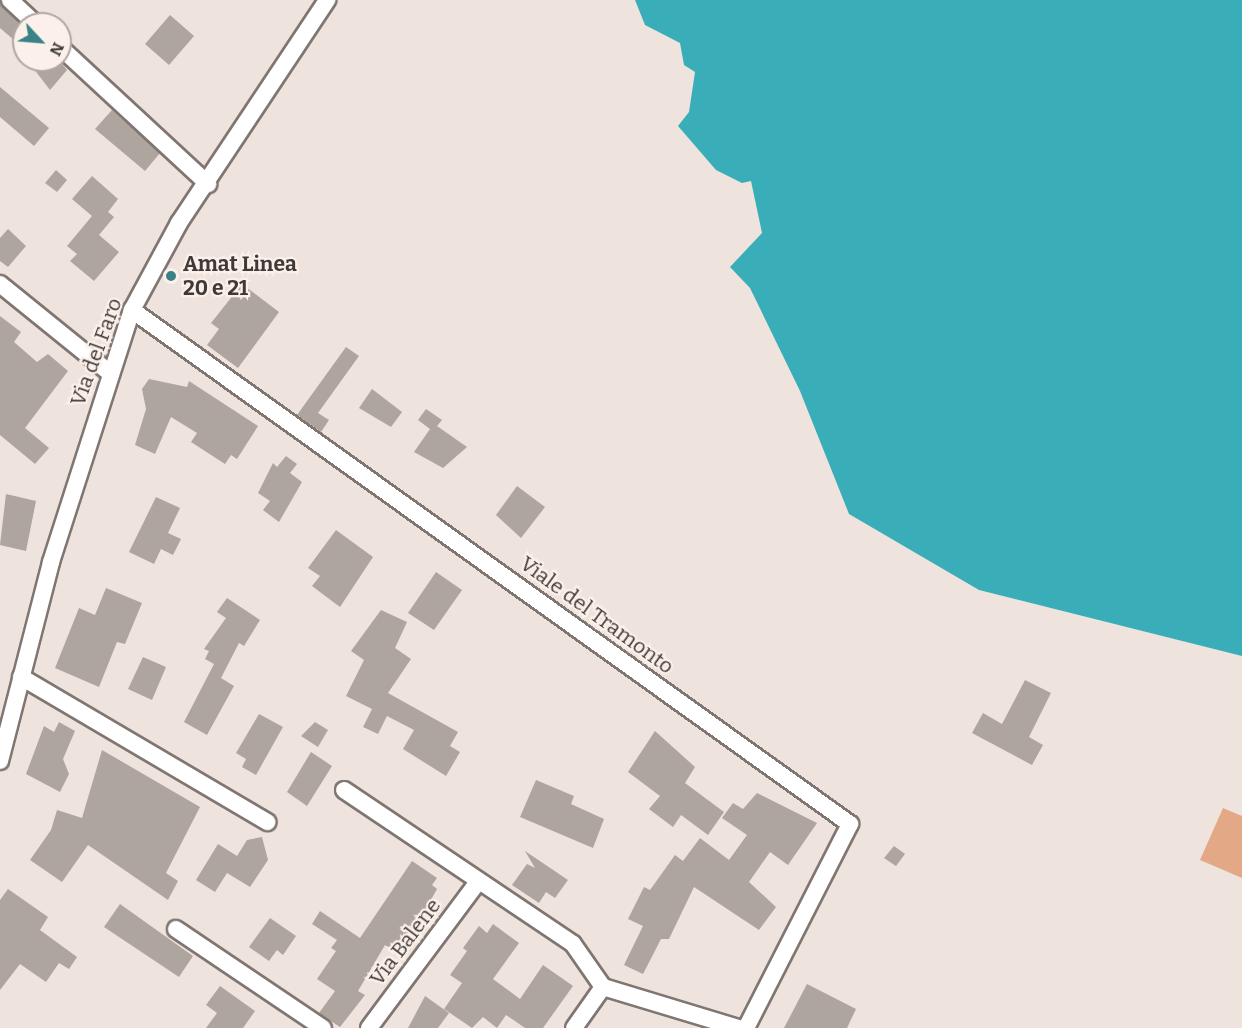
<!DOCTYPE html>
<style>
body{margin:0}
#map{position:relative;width:1242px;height:1028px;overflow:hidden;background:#eee3dd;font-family:Bitter,serif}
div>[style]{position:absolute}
.green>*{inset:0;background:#e3a987}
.water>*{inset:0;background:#3aaeb8}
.building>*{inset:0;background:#afa59f}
.roads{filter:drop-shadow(2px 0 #807671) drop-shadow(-2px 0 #807671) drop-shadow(0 2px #807671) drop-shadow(0 -2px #807671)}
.street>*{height:16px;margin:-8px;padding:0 8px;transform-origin:8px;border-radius:8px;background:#fff}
.dots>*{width:16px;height:16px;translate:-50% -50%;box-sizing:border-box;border:3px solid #fcf1ea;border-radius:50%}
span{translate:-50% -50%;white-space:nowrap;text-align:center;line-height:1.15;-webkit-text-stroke:4.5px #fcf1ea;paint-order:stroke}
.poi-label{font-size:21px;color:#3f3a38;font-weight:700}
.left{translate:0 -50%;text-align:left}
.street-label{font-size:21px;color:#3f3a38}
.north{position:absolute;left:12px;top:12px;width:60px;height:60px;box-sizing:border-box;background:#fcf1ea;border:2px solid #b0a8a3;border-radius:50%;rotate:116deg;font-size:16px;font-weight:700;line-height:24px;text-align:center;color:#3f3a38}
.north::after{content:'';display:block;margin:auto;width:21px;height:27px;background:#398287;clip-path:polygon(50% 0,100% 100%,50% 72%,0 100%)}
</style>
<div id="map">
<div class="green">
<div style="clip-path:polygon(1223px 808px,1242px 816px,1242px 878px,1200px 860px)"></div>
</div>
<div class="water">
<div style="clip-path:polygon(635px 0,1242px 0,1242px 656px,979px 590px,849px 514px,800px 391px,750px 288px,730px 267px,762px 233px,751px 181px,742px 183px,716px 170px,678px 126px,689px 112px,695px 72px,684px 65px,680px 43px,645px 25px)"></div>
</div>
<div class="building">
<div style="clip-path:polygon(0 3px,24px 27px,14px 40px,0 28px)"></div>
<div style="clip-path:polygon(170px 15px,194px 36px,169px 65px,145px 44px)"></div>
<div style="clip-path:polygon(27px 60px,59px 60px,67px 70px,50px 90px)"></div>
<div style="clip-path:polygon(0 87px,49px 128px,34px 146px,0 117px)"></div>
<div style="clip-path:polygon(112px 110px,160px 153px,145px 171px,95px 129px)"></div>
<div style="clip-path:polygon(56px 170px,67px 180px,57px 192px,45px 183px)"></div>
<div style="clip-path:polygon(92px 176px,118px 199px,108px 212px,114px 217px,99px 235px,119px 252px,94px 281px,70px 261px,77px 254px,67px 246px,92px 216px,72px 199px)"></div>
<div style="clip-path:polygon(8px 229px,26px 246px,8px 267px,0 261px,0 238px)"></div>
<div style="clip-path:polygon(242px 284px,279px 312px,238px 368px,207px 345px,219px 329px,211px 323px)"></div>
<div style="clip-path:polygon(0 316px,21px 332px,14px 342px,37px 362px,48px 354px,68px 371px,25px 428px,49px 448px,35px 464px,0 435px)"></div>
<div style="clip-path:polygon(346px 347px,359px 356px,318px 413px,329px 420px,321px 432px,297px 415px)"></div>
<div style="clip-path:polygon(149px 379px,187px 387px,189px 381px,258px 426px,237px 459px,231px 455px,225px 464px,191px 442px,197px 433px,171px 417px,155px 454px,135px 445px,146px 409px,142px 389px)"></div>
<div style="clip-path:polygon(372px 389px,402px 412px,391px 427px,359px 408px)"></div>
<div style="clip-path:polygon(426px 409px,442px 420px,437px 426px,467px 447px,443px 468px,414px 452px,430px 429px,418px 420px)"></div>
<div style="clip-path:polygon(286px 456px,297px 464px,290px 473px,302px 482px,279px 522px,263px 510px,270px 501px,258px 493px,273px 463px,277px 467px)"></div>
<div style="clip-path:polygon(517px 486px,545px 507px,521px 538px,496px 515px)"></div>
<div style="clip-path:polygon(6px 494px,36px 501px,26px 551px,0 545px)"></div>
<div style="clip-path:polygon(156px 497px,180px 508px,168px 533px,181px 539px,173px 555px,161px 549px,154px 564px,129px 552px)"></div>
<div style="clip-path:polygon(336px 530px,373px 557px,340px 607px,312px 586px,320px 576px,308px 568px)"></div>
<div style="clip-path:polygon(436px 572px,462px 590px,434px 630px,408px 613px)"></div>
<div style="clip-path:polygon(106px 588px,142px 603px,125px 644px,117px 642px,99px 687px,55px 668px,79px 608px,95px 615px)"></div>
<div style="clip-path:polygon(227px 598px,260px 620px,244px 646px,239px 643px,221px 678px,234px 686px,207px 735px,184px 722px,214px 664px,205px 659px,209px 651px,204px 649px,226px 618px,217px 612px)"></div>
<div style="clip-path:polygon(381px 610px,407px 622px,395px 648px,411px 659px,388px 693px,458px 732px,450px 746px,460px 752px,446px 776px,403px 749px,414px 730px,387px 716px,378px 734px,363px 727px,372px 709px,346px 696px,364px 660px,351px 651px)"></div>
<div style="clip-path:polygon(143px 657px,166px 667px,152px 700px,128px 689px)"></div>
<div style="clip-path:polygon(1025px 680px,1051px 693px,1029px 737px,1043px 745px,1032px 765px,972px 733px,983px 713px,1002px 724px)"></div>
<div style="clip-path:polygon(259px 714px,283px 727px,256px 775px,242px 767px,246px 759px,236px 753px)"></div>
<div style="clip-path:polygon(59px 722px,75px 731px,63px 759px,69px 774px,60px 792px,26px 774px,44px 726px,54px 732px)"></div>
<div style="clip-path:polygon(315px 722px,328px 730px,318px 747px,301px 736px)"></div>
<div style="clip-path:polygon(655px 731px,695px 767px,685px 783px,724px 812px,708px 835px,681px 815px,673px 827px,649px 809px,660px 796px,628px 772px)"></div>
<div style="clip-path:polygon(102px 750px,200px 807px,166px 873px,178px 881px,168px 900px,88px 845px,62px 882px,30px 860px,51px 830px,57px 810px,82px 818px)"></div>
<div style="clip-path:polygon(311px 752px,332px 766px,307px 806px,287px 792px)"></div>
<div style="clip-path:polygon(536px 780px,574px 796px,571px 804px,604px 819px,593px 848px,520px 817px)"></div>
<div style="clip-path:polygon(757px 793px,817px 823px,788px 865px,770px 852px,749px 882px,776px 907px,759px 930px,694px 887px,669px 939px,661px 939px,643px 974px,624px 965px,643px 926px,628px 919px,644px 887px,650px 890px,675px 855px,683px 861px,700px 838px,729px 860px,747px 835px,722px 818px,733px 803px,743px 809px)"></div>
<div style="clip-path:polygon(262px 837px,268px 860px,250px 887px,227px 873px,215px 892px,196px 880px,218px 844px,237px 856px,247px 840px)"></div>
<div style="clip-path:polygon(894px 846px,905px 854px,896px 866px,884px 858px)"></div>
<div style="clip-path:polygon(525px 851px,568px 880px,555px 898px,546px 892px,539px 903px,512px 885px,527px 864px,535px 868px)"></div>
<div style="clip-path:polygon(412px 861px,437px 878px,432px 885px,437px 889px,400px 955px,385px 945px,358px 991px,365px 995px,340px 1027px,319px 1013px,335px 991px,317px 979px,336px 951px,331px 948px,337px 940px,312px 924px,320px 911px,360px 938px)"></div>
<div style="clip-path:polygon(8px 889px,48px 917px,40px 930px,77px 957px,69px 969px,59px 963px,46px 982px,20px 964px,0 990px,0 900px)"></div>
<div style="clip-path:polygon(120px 904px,193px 956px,179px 977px,104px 927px)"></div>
<div style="clip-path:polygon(270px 918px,296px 936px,283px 955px,277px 950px,269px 961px,249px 947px)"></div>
<div style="clip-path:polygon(493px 924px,519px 943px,493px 979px,520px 999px,543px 965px,573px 986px,543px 1028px,525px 1028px,506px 1015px,497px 1028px,483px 1017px,472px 1028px,444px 1009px,462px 983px,450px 975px,467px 951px,463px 948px,479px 926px,487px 933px)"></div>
<div style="clip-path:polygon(807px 984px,856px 1009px,847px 1028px,784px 1028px)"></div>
<div style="clip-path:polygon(220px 986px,255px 1011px,243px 1028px,206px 1028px,217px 1013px,206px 1005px)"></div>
<div style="clip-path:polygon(425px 996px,449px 1013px,438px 1028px,408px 1028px)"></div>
</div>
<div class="roads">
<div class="street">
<div style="left:10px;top:0;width:35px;rotate:43deg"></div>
<div style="left:60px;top:47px;width:202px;rotate:42.8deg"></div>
<div style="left:0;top:284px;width:141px;rotate:39deg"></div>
<div style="left:132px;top:310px;width:883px;rotate:35.6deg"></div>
<div style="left:850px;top:824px;width:229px;rotate:117deg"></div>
<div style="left:21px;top:677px;width:286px;rotate:30.5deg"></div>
<div style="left:0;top:761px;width:205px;rotate:-75.6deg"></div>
<div style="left:51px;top:562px;width:265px;rotate:-72.2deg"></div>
<div style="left:132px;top:310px;width:99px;rotate:-61.6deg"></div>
<div style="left:179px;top:223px;width:268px;rotate:-56.4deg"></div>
<div style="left:344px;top:790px;width:276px;rotate:33.9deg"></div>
<div style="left:573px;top:944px;width:52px;rotate:55.1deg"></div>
<div style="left:603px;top:987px;width:142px;rotate:16.8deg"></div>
<div style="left:176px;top:929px;width:177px;rotate:34deg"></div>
<div style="left:369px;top:1028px;width:181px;rotate:-53.3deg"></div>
<div style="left:574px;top:1028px;width:50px;rotate:-54.7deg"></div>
</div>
</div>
<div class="dots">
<div style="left:171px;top:276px;background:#398287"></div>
</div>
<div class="poi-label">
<span class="left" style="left:183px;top:276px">Amat Linea<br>20 e 21</span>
</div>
<div class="street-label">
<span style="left:96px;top:352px;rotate:-70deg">Via del Faro</span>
<span style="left:597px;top:615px;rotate:36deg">Viale del Tramonto</span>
<span style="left:405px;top:942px;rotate:-53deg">Via Balene</span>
</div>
<div class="north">N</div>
</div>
